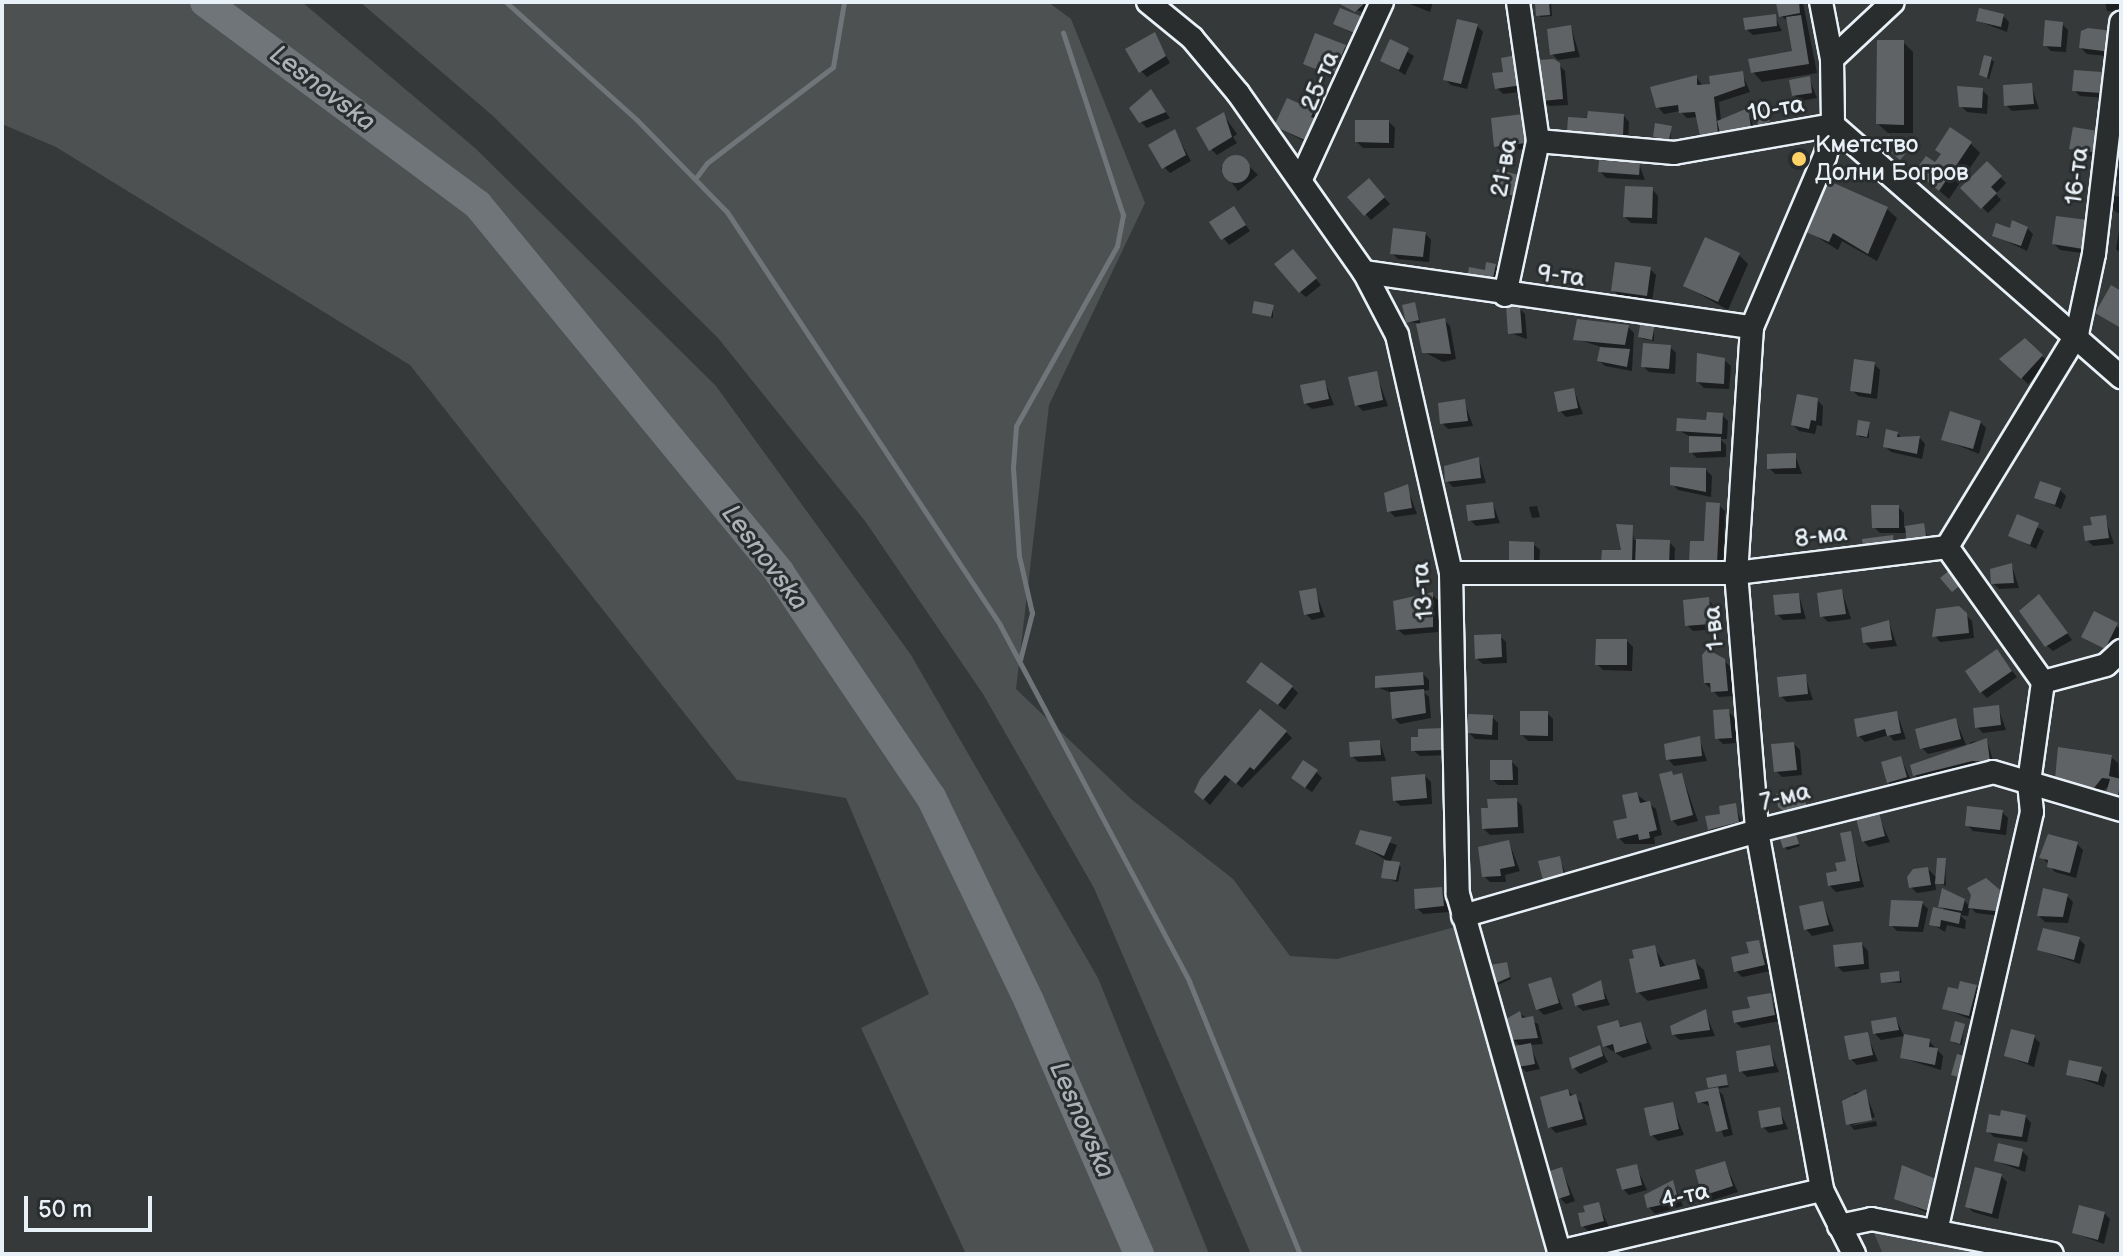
<!DOCTYPE html>
<meta charset="utf-8">
<style>
body{margin:0}
#map{position:relative;width:2123px;height:1256px;overflow:hidden;background:#35393a;font-family:"Balsamiq Sans",sans-serif}
div>[style]{position:absolute}
.green>*{inset:0;background:#4d5152}
.shadow>*{inset:0;background:#0007}
.stream>*{height:5px;margin:-2.5px;padding:0 2.5px;transform-origin:2.5px;border-radius:2.5px;background:#707579}
.river>*{height:30px;margin:-15px;padding:0 15px;transform-origin:15px;border-radius:15px;background:#707579}
.building>*{inset:0;background:#5f6365}
.round{border-radius:50%}
.roads{filter:drop-shadow(2px 0 #e8f1f8) drop-shadow(-2px 0 #e8f1f8) drop-shadow(0 2px #e8f1f8) drop-shadow(0 -2px #e8f1f8)}
.minor>*{height:22px;margin:-11px;padding:0 11px;transform-origin:11px;border-radius:11px;background:#2a2d2e}
.dots>*{width:22px;height:22px;translate:-50% -50%;box-sizing:border-box;border:4px solid #2a2d2e;border-radius:50%}
span{translate:-50% -50%;white-space:nowrap;text-align:center;line-height:1.15;-webkit-text-stroke:6px #2a2d2e;paint-order:stroke}
.street-label{font-size:24px;color:#e8f1f8}
.poi-label{font-size:24px;color:#e8f1f8}
.left{translate:0 -50%;text-align:left}
.water-label{font-size:26px;color:#acb3b8;font-style:italic}
.frame{position:absolute;inset:0;border:4px solid #e8f1f8;pointer-events:none}
.scale{position:absolute;left:24px;top:1196px;width:128px;height:36px;box-sizing:border-box;border:4px solid #e8f1f8;border-top:0;padding-left:10px;font-size:24px;line-height:28px;white-space:nowrap;color:#e8f1f8;-webkit-text-stroke:6px #2a2d2e;paint-order:stroke}
</style>
<div id="map">
<div class="green">
<div style="clip-path:polygon(2px 2px,302px 2px,475px 148px,716px 386px,911px 655px,1098px 978px,1209px 1254px,966px 1254px,861px 1028px,929px 994px,846px 798px,737px 780px,410px 365px,56px 147px,2px 124px)"></div>
<div style="clip-path:polygon(360px 2px,1048px 2px,1071px 19px,1145px 203px,1049px 405px,1016px 689px,1131px 799px,1233px 879px,1290px 956px,1337px 959px,1455px 927px,1552px 1254px,1251px 1254px,1094px 888px,983px 694px,865px 521px,718px 338px,493px 116px)"></div>
<div style="clip-path:polygon(1873px 1231px,1993px 1254px,1883px 1254px)"></div>
</div>
<div class="shadow">
<div style="clip-path:polygon(1374px 2px,1368px 15px,1342px 3px,1342px 2px)"></div>
<div style="clip-path:polygon(1405px 2px,1433px 2px,1430px 12px)"></div>
<div style="clip-path:polygon(1537px 2px,1551px 2px,1552px 16px,1540px 17px)"></div>
<div style="clip-path:polygon(1785px 2px,1803px 3px,1817px 73px,1762px 82px,1753px 72px,1794px 53px,1789px 22px,1781px 16px,1779px 5px)"></div>
<div style="clip-path:polygon(2105px 2px,2119px 2px,2119px 12px,2107px 11px)"></div>
<div style="clip-path:polygon(1341px 10px,1367px 41px,1335px 24px)"></div>
<div style="clip-path:polygon(2003px 16px,2009px 22px,2007px 32px,1978px 21px)"></div>
<div style="clip-path:polygon(1775px 17px,1782px 31px,1753px 35px,1746px 29px)"></div>
<div style="clip-path:polygon(2062px 24px,2068px 30px,2066px 52px,2051px 51px,2045px 45px)"></div>
<div style="clip-path:polygon(1477px 26px,1483px 32px,1467px 89px,1451px 85px,1445px 79px)"></div>
<div style="clip-path:polygon(1571px 27px,1580px 57px,1558px 60px,1552px 54px)"></div>
<div style="clip-path:polygon(2088px 30px,2116px 57px,2087px 54px,2081px 48px)"></div>
<div style="clip-path:polygon(1154px 34px,1170px 63px,1147px 77px,1141px 71px)"></div>
<div style="clip-path:polygon(1391px 42px,1414px 56px,1405px 75px,1382px 60px)"></div>
<div style="clip-path:polygon(1903px 42px,1913px 52px,1913px 133px,1888px 133px,1878px 124px)"></div>
<div style="clip-path:polygon(1345px 47px,1351px 53px,1339px 81px,1305px 63px)"></div>
<div style="clip-path:polygon(1991px 59px,1994px 62px,1989px 79px,1981px 75px)"></div>
<div style="clip-path:polygon(1559px 65px,1565px 71px,1568px 105px,1549px 106px,1543px 100px)"></div>
<div style="clip-path:polygon(1742px 73px,1750px 92px,1719px 102px,1721px 121px,1747px 110px,1756px 132px,1728px 138px,1722px 133px,1723px 139px,1708px 141px,1698px 117px,1687px 118px,1680px 111px,1664px 114px,1658px 107px,1697px 78px,1703px 86px)"></div>
<div style="clip-path:polygon(1505px 74px,1527px 91px,1503px 94px,1497px 88px)"></div>
<div style="clip-path:polygon(2102px 74px,2108px 80px,2106px 98px,2080px 96px,2074px 90px)"></div>
<div style="clip-path:polygon(1809px 78px,1817px 98px,1800px 101px,1794px 95px)"></div>
<div style="clip-path:polygon(2031px 85px,2039px 109px,2012px 111px,2006px 105px)"></div>
<div style="clip-path:polygon(1982px 90px,1988px 96px,1987px 114px,1967px 112px,1961px 106px)"></div>
<div style="clip-path:polygon(1151px 92px,1170px 118px,1147px 128px,1141px 122px)"></div>
<div style="clip-path:polygon(1765px 105px,1771px 124px,1762px 126px,1760px 124px)"></div>
<div style="clip-path:polygon(1312px 112px,1318px 118px,1313px 146px,1276px 126px)"></div>
<div style="clip-path:polygon(1223px 114px,1237px 134px,1233px 137px,1237px 143px,1217px 155px,1211px 149px)"></div>
<div style="clip-path:polygon(1523px 116px,1529px 122px,1532px 148px,1502px 152px,1496px 146px)"></div>
<div style="clip-path:polygon(1624px 116px,1629px 122px,1628px 141px,1575px 138px,1569px 132px,1570px 118px)"></div>
<div style="clip-path:polygon(1389px 122px,1395px 128px,1394px 148px,1363px 148px,1357px 142px)"></div>
<div style="clip-path:polygon(1671px 127px,1671px 141px,1655px 136px)"></div>
<div style="clip-path:polygon(2074px 129px,2106px 158px,2077px 154px,2071px 148px)"></div>
<div style="clip-path:polygon(1175px 132px,1191px 161px,1170px 173px,1164px 167px)"></div>
<div style="clip-path:polygon(1971px 144px,1980px 153px,1949px 199px,1929px 182px,1936px 165px)"></div>
<div style="clip-path:polygon(1238px 155px,1258px 175px,1238px 191px,1221px 168px)"></div>
<div style="clip-path:polygon(2120px 161px,2121px 161px,2121px 183px,2117px 179px)"></div>
<div style="clip-path:polygon(1639px 164px,1645px 180px,1606px 178px,1600px 171px)"></div>
<div style="clip-path:polygon(1987px 164px,2006px 183px,1996px 194px,2001px 200px,1988px 213px,1963px 188px)"></div>
<div style="clip-path:polygon(1521px 177px,1523px 201px,1493px 190px)"></div>
<div style="clip-path:polygon(1369px 181px,1390px 204px,1371px 220px,1350px 197px)"></div>
<div style="clip-path:polygon(1652px 189px,1658px 196px,1657px 224px,1631px 223px,1625px 217px)"></div>
<div style="clip-path:polygon(2113px 196px,2121px 197px,2121px 215px,2110px 208px)"></div>
<div style="clip-path:polygon(1234px 209px,1250px 231px,1229px 245px,1212px 223px)"></div>
<div style="clip-path:polygon(1887px 209px,1897px 218px,1877px 261px,1842px 241px,1838px 250px,1809px 232px)"></div>
<div style="clip-path:polygon(2121px 219px,2121px 254px,2116px 249px)"></div>
<div style="clip-path:polygon(2087px 222px,2089px 254px,2060px 250px,2054px 244px)"></div>
<div style="clip-path:polygon(2027px 228px,2033px 234px,2027px 251px,1994px 235px)"></div>
<div style="clip-path:polygon(1425px 233px,1431px 240px,1429px 262px,1398px 259px,1392px 253px)"></div>
<div style="clip-path:polygon(1739px 255px,1748px 264px,1728px 310px,1685px 286px)"></div>
<div style="clip-path:polygon(1298px 257px,1321px 285px,1306px 297px,1300px 292px)"></div>
<div style="clip-path:polygon(1495px 266px,1501px 272px,1498px 288px,1486px 272px)"></div>
<div style="clip-path:polygon(1650px 269px,1656px 275px,1652px 301px,1619px 296px,1613px 290px)"></div>
<div style="clip-path:polygon(1415px 304px,1421px 325px,1444px 320px,1450px 326px,1456px 359px,1443px 362px,1424px 352px,1418px 323px,1408px 322px)"></div>
<div style="clip-path:polygon(1273px 307px,1273px 318px,1254px 312px)"></div>
<div style="clip-path:polygon(1519px 308px,1525px 314px,1527px 339px,1510px 333px)"></div>
<div style="clip-path:polygon(1654px 325px,1654px 341px,1643px 339px,1640px 337px)"></div>
<div style="clip-path:polygon(1628px 327px,1634px 333px,1632px 371px,1605px 366px,1599px 360px,1602px 347px,1575px 339px)"></div>
<div style="clip-path:polygon(2025px 340px,2048px 362px,2028px 384px,2002px 359px)"></div>
<div style="clip-path:polygon(1670px 347px,1676px 353px,1675px 374px,1649px 372px,1643px 366px)"></div>
<div style="clip-path:polygon(1724px 360px,1731px 366px,1729px 389px,1704px 388px,1698px 382px)"></div>
<div style="clip-path:polygon(1874px 364px,1880px 370px,1877px 399px,1858px 396px,1852px 390px)"></div>
<div style="clip-path:polygon(1376px 373px,1388px 406px,1363px 411px,1357px 405px)"></div>
<div style="clip-path:polygon(1325px 382px,1334px 405px,1312px 409px,1305px 403px)"></div>
<div style="clip-path:polygon(1574px 390px,1583px 414px,1566px 417px,1560px 411px)"></div>
<div style="clip-path:polygon(1817px 400px,1823px 406px,1822px 426px,1817px 425px,1815px 434px,1799px 431px,1793px 425px)"></div>
<div style="clip-path:polygon(1464px 401px,1473px 426px,1448px 429px,1442px 423px)"></div>
<div style="clip-path:polygon(1722px 415px,1728px 421px,1727px 439px,1720px 439px,1726px 445px,1726px 457px,1697px 458px,1691px 452px,1691px 437px,1678px 430px)"></div>
<div style="clip-path:polygon(1980px 422px,1986px 428px,1979px 454px,1943px 439px)"></div>
<div style="clip-path:polygon(1869px 424px,1869px 438px,1860px 437px,1858px 435px)"></div>
<div style="clip-path:polygon(1897px 433px,1903px 439px,1920px 438px,1925px 444px,1922px 459px,1891px 452px,1885px 446px)"></div>
<div style="clip-path:polygon(1795px 455px,1802px 474px,1775px 474px,1769px 468px)"></div>
<div style="clip-path:polygon(1479px 459px,1486px 483px,1453px 487px,1447px 481px)"></div>
<div style="clip-path:polygon(1706px 470px,1712px 476px,1711px 497px,1678px 490px,1672px 484px)"></div>
<div style="clip-path:polygon(1407px 487px,1417px 514px,1395px 517px,1389px 511px)"></div>
<div style="clip-path:polygon(2060px 490px,2066px 496px,2061px 509px,2037px 497px)"></div>
<div style="clip-path:polygon(1493px 504px,1500px 523px,1476px 526px,1470px 520px)"></div>
<div style="clip-path:polygon(1719px 505px,1725px 511px,1723px 569px,1697px 568px)"></div>
<div style="clip-path:polygon(1537px 506px,1540px 517px,1532px 518px,1529px 507px)"></div>
<div style="clip-path:polygon(1898px 507px,1904px 513px,1904px 528px,1923px 526px,1932px 547px,1908px 533px,1880px 533px,1874px 527px)"></div>
<div style="clip-path:polygon(2018px 517px,2044px 531px,2036px 549px,2010px 535px)"></div>
<div style="clip-path:polygon(2105px 517px,2114px 544px,2093px 546px,2087px 540px)"></div>
<div style="clip-path:polygon(1617px 526px,1632px 527px,1634px 540px,1669px 542px,1675px 548px,1674px 571px,1610px 569px,1623px 552px)"></div>
<div style="clip-path:polygon(1533px 544px,1540px 550px,1539px 567px,1517px 567px)"></div>
<div style="clip-path:polygon(2012px 566px,2019px 588px,1999px 589px,1993px 583px)"></div>
<div style="clip-path:polygon(1315px 590px,1325px 617px,1312px 620px,1306px 614px)"></div>
<div style="clip-path:polygon(1842px 591px,1851px 619px,1828px 622px,1822px 616px)"></div>
<div style="clip-path:polygon(1432px 595px,1438px 600px,1438px 632px,1404px 635px,1397px 629px)"></div>
<div style="clip-path:polygon(1799px 595px,1806px 619px,1783px 620px,1777px 614px)"></div>
<div style="clip-path:polygon(1708px 600px,1714px 606px,1716px 629px,1693px 631px,1687px 625px)"></div>
<div style="clip-path:polygon(2045px 602px,2072px 640px,2053px 651px,2046px 645px)"></div>
<div style="clip-path:polygon(1958px 608px,1972px 621px,1974px 638px,1940px 642px,1935px 636px)"></div>
<div style="clip-path:polygon(2095px 614px,2121px 629px,2112px 653px,2083px 637px)"></div>
<div style="clip-path:polygon(1889px 622px,1897px 646px,1871px 649px,1865px 643px)"></div>
<div style="clip-path:polygon(1500px 636px,1506px 642px,1507px 663px,1483px 664px,1476px 658px)"></div>
<div style="clip-path:polygon(1627px 641px,1633px 647px,1632px 671px,1603px 670px,1597px 664px)"></div>
<div style="clip-path:polygon(1997px 651px,2017px 677px,1987px 698px,1981px 692px)"></div>
<div style="clip-path:polygon(1724px 661px,1731px 667px,1733px 696px,1719px 697px,1705px 683px)"></div>
<div style="clip-path:polygon(1423px 674px,1429px 680px,1429px 690px,1422px 691px,1429px 697px,1431px 718px,1400px 724px,1394px 718px,1392px 693px,1377px 687px)"></div>
<div style="clip-path:polygon(1805px 676px,1813px 700px,1787px 702px,1781px 696px)"></div>
<div style="clip-path:polygon(1292px 687px,1298px 693px,1285px 710px,1255px 688px)"></div>
<div style="clip-path:polygon(1998px 707px,2006px 730px,1983px 733px,1977px 727px)"></div>
<div style="clip-path:polygon(1728px 711px,1734px 717px,1737px 743px,1723px 744px,1717px 738px)"></div>
<div style="clip-path:polygon(1547px 713px,1553px 719px,1553px 741px,1528px 741px,1522px 735px)"></div>
<div style="clip-path:polygon(1897px 713px,1906px 739px,1894px 741px,1889px 735px,1865px 742px,1859px 736px)"></div>
<div style="clip-path:polygon(1492px 717px,1498px 723px,1498px 740px,1475px 739px,1469px 733px)"></div>
<div style="clip-path:polygon(1956px 720px,1966px 745px,1928px 754px,1922px 748px)"></div>
<div style="clip-path:polygon(1443px 730px,1450px 755px,1420px 756px,1413px 750px)"></div>
<div style="clip-path:polygon(1286px 732px,1292px 738px,1242px 788px,1231px 779px,1210px 805px,1196px 792px)"></div>
<div style="clip-path:polygon(1699px 738px,1707px 761px,1674px 766px,1668px 759px)"></div>
<div style="clip-path:polygon(1987px 740px,1995px 767px,1921px 781px,1915px 775px,1962px 753px,1971px 742px)"></div>
<div style="clip-path:polygon(1380px 742px,1386px 761px,1358px 762px,1352px 756px)"></div>
<div style="clip-path:polygon(1794px 744px,1800px 750px,1802px 775px,1782px 777px,1776px 771px)"></div>
<div style="clip-path:polygon(2111px 757px,2118px 763px,2120px 797px,2108px 792px,2110px 786px,2099px 793px,2057px 779px)"></div>
<div style="clip-path:polygon(1901px 758px,1912px 783px,1894px 788px,1888px 782px)"></div>
<div style="clip-path:polygon(1512px 762px,1518px 768px,1518px 785px,1498px 785px,1492px 779px)"></div>
<div style="clip-path:polygon(1316px 772px,1322px 778px,1312px 792px,1300px 784px)"></div>
<div style="clip-path:polygon(1682px 775px,1698px 821px,1678px 826px,1672px 820px)"></div>
<div style="clip-path:polygon(1425px 776px,1431px 782px,1432px 804px,1401px 806px,1394px 800px)"></div>
<div style="clip-path:polygon(1790px 793px,1803px 797px,1811px 810px,1786px 813px,1780px 806px)"></div>
<div style="clip-path:polygon(1636px 794px,1656px 809px,1662px 835px,1654px 837px,1655px 844px,1625px 844px,1619px 838px)"></div>
<div style="clip-path:polygon(1516px 800px,1522px 806px,1524px 833px,1490px 835px,1484px 829px)"></div>
<div style="clip-path:polygon(1735px 805px,1744px 828px,1716px 835px,1710px 829px)"></div>
<div style="clip-path:polygon(2002px 812px,2008px 818px,2006px 835px,1973px 831px,1967px 825px)"></div>
<div style="clip-path:polygon(1878px 814px,1890px 842px,1869px 847px,1863px 841px)"></div>
<div style="clip-path:polygon(1362px 833px,1397px 845px,1390px 863px,1401px 867px,1398px 882px,1383px 877px,1386px 860px,1357px 843px)"></div>
<div style="clip-path:polygon(1850px 833px,1864px 887px,1836px 892px,1830px 886px,1850px 862px)"></div>
<div style="clip-path:polygon(1795px 836px,1800px 846px,1787px 850px,1785px 847px)"></div>
<div style="clip-path:polygon(1509px 842px,1520px 871px,1505px 875px,1506px 882px,1490px 882px,1484px 876px)"></div>
<div style="clip-path:polygon(2077px 844px,2083px 850px,2076px 878px,2055px 872px,2042px 857px)"></div>
<div style="clip-path:polygon(1559px 858px,1569px 881px,1551px 885px,1545px 879px)"></div>
<div style="clip-path:polygon(1945px 860px,1946px 886px,1935px 881px,1936px 890px,1917px 893px,1911px 887px,1928px 869px,1937px 878px)"></div>
<div style="clip-path:polygon(1442px 889px,1449px 912px,1423px 914px,1417px 908px)"></div>
<div style="clip-path:polygon(1973px 895px,2009px 917px,1976px 913px,1970px 907px,1968px 916px,1960px 915px,1966px 921px,1965px 929px,1947px 925px,1945px 932px,1932px 924px,1947px 912px,1941px 906px,1964px 900px,1970px 907px)"></div>
<div style="clip-path:polygon(2067px 896px,2073px 902px,2068px 923px,2045px 922px,2039px 916px)"></div>
<div style="clip-path:polygon(1823px 903px,1834px 931px,1812px 936px,1806px 929px)"></div>
<div style="clip-path:polygon(1922px 903px,1928px 909px,1923px 932px,1897px 931px,1891px 925px)"></div>
<div style="clip-path:polygon(2079px 939px,2085px 945px,2080px 964px,2039px 950px)"></div>
<div style="clip-path:polygon(1759px 942px,1770px 971px,1742px 977px,1736px 971px)"></div>
<div style="clip-path:polygon(1862px 944px,1868px 951px,1869px 969px,1843px 972px,1837px 966px)"></div>
<div style="clip-path:polygon(1654px 947px,1666px 967px,1694px 961px,1704px 970px,1708px 988px,1648px 1001px,1638px 992px)"></div>
<div style="clip-path:polygon(1506px 964px,1511px 979px,1498px 985px,1495px 983px)"></div>
<div style="clip-path:polygon(1899px 973px,1902px 983px,1883px 982px)"></div>
<div style="clip-path:polygon(1550px 979px,1563px 1009px,1544px 1015px,1538px 1009px)"></div>
<div style="clip-path:polygon(1600px 983px,1610px 1005px,1583px 1011px,1576px 1005px)"></div>
<div style="clip-path:polygon(1976px 987px,1982px 993px,1975px 1021px,1945px 1009px)"></div>
<div style="clip-path:polygon(1770px 995px,1780px 1021px,1742px 1028px,1735px 1022px)"></div>
<div style="clip-path:polygon(1705px 1011px,1715px 1036px,1680px 1040px,1673px 1034px)"></div>
<div style="clip-path:polygon(1520px 1014px,1538px 1024px,1543px 1044px,1530px 1045px,1540px 1069px,1526px 1072px,1520px 1066px,1521px 1047px,1513px 1039px)"></div>
<div style="clip-path:polygon(1896px 1019px,1904px 1036px,1881px 1040px,1875px 1034px)"></div>
<div style="clip-path:polygon(1640px 1024px,1652px 1049px,1623px 1058px,1605px 1046px,1599px 1028px)"></div>
<div style="clip-path:polygon(1964px 1026px,1962px 1045px,1954px 1043px,1952px 1040px)"></div>
<div style="clip-path:polygon(1867px 1034px,1878px 1061px,1857px 1065px,1851px 1059px)"></div>
<div style="clip-path:polygon(2034px 1037px,2040px 1043px,2034px 1067px,2006px 1056px)"></div>
<div style="clip-path:polygon(1929px 1041px,1943px 1056px,1941px 1070px,1902px 1058px)"></div>
<div style="clip-path:polygon(1600px 1047px,1608px 1062px,1580px 1074px,1574px 1068px)"></div>
<div style="clip-path:polygon(1769px 1047px,1779px 1072px,1747px 1077px,1741px 1071px)"></div>
<div style="clip-path:polygon(2101px 1069px,2107px 1075px,2104px 1087px,2068px 1074px)"></div>
<div style="clip-path:polygon(1725px 1077px,1729px 1087px,1717px 1089px,1723px 1095px,1733px 1135px,1724px 1137px,1712px 1107px,1700px 1102px)"></div>
<div style="clip-path:polygon(1568px 1091px,1581px 1103px,1587px 1125px,1556px 1133px,1550px 1127px)"></div>
<div style="clip-path:polygon(1865px 1091px,1875px 1117px,1850px 1126px,1854px 1093px)"></div>
<div style="clip-path:polygon(1672px 1105px,1684px 1135px,1658px 1141px,1652px 1135px)"></div>
<div style="clip-path:polygon(1779px 1109px,1788px 1129px,1769px 1133px,1763px 1127px)"></div>
<div style="clip-path:polygon(2025px 1116px,2031px 1123px,2027px 1142px,1994px 1137px,1988px 1131px)"></div>
<div style="clip-path:polygon(1876px 1121px,1877px 1126px,1854px 1130px,1851px 1126px)"></div>
<div style="clip-path:polygon(2022px 1151px,2028px 1157px,2025px 1172px,1996px 1161px)"></div>
<div style="clip-path:polygon(1725px 1163px,1738px 1192px,1710px 1201px,1704px 1194px)"></div>
<div style="clip-path:polygon(1636px 1166px,1647px 1190px,1629px 1195px,1623px 1189px)"></div>
<div style="clip-path:polygon(1562px 1170px,1575px 1201px,1566px 1204px,1560px 1198px)"></div>
<div style="clip-path:polygon(2001px 1176px,2007px 1182px,1998px 1219px,1973px 1212px,1967px 1206px)"></div>
<div style="clip-path:polygon(1935px 1181px,1941px 1187px,1934px 1216px,1896px 1198px)"></div>
<div style="clip-path:polygon(1673px 1182px,1683px 1206px,1655px 1214px,1649px 1207px)"></div>
<div style="clip-path:polygon(1598px 1204px,1609px 1227px,1589px 1232px,1583px 1226px)"></div>
<div style="clip-path:polygon(2104px 1213px,2110px 1219px,2104px 1244px,2074px 1233px)"></div>
</div>
<div class="stream">
<div style="left:506px;top:2px;width:176px;rotate:42deg"></div>
<div style="left:637px;top:120px;width:129px;rotate:45.6deg"></div>
<div style="left:727px;top:212px;width:495px;rotate:56.5deg"></div>
<div style="left:1000px;top:625px;width:403px;rotate:62deg"></div>
<div style="left:1189px;top:981px;width:295px;rotate:67.9deg"></div>
<div style="left:695px;top:179px;width:20px;rotate:-53deg"></div>
<div style="left:707px;top:163px;width:158px;rotate:-37.3deg"></div>
<div style="left:833px;top:67px;width:66px;rotate:-80.4deg"></div>
<div style="left:1020px;top:660px;width:49px;rotate:-75.7deg"></div>
<div style="left:1032px;top:613px;width:58px;rotate:-102.8deg"></div>
<div style="left:1019px;top:556px;width:89px;rotate:-93.9deg"></div>
<div style="left:1013px;top:467px;width:41px;rotate:-85.8deg"></div>
<div style="left:1016px;top:426px;width:206px;rotate:-60.7deg"></div>
<div style="left:1117px;top:246px;width:32px;rotate:-79deg"></div>
<div style="left:1123px;top:215px;width:192px;rotate:-108.2deg"></div>
</div>
<div class="river">
<div style="left:205px;top:2px;width:340px;rotate:36.6deg"></div>
<div style="left:478px;top:205px;width:475px;rotate:50.6deg"></div>
<div style="left:779px;top:572px;width:272px;rotate:56deg"></div>
<div style="left:931px;top:797px;width:226px;rotate:64.3deg"></div>
<div style="left:1029px;top:1001px;width:276px;rotate:66.5deg"></div>
</div>
<div class="building">
<div style="clip-path:polygon(1336px 2px,1366px 2px,1355px 12px)"></div>
<div style="clip-path:polygon(1535px 2px,1549px 2px,1550px 15px,1536px 16px)"></div>
<div style="clip-path:polygon(1799px 2px,1800px 13px,1779px 17px,1776px 3px)"></div>
<div style="clip-path:polygon(1340px 8px,1368px 19px,1361px 36px,1333px 24px)"></div>
<div style="clip-path:polygon(1979px 8px,2004px 14px,2001px 27px,1976px 21px)"></div>
<div style="clip-path:polygon(1776px 14px,1777px 26px,1745px 30px,1743px 18px)"></div>
<div style="clip-path:polygon(1801px 15px,1809px 64px,1751px 73px,1748px 59px,1792px 51px,1786px 17px)"></div>
<div style="clip-path:polygon(1457px 19px,1478px 24px,1461px 84px,1443px 80px)"></div>
<div style="clip-path:polygon(2045px 20px,2063px 22px,2061px 47px,2043px 46px)"></div>
<div style="clip-path:polygon(1571px 25px,1575px 51px,1550px 55px,1547px 29px)"></div>
<div style="clip-path:polygon(2088px 28px,2113px 31px,2111px 52px,2079px 48px,2081px 31px)"></div>
<div style="clip-path:polygon(1155px 32px,1166px 56px,1139px 73px,1125px 49px)"></div>
<div style="clip-path:polygon(1315px 33px,1346px 45px,1333px 76px,1303px 64px)"></div>
<div style="clip-path:polygon(1390px 39px,1409px 48px,1399px 70px,1380px 61px)"></div>
<div style="clip-path:polygon(1877px 40px,1904px 40px,1904px 125px,1876px 124px)"></div>
<div style="clip-path:polygon(1517px 55px,1522px 85px,1495px 89px,1492px 73px,1503px 72px,1501px 58px)"></div>
<div style="clip-path:polygon(1984px 55px,1992px 57px,1987px 78px,1979px 75px)"></div>
<div style="clip-path:polygon(1554px 59px,1560px 63px,1563px 99px,1541px 101px,1538px 60px)"></div>
<div style="clip-path:polygon(2074px 70px,2102px 72px,2101px 93px,2072px 91px)"></div>
<div style="clip-path:polygon(1743px 71px,1745px 86px,1714px 97px,1718px 133px,1700px 136px,1695px 112px,1679px 113px,1678px 105px,1656px 108px,1650px 87px,1697px 75px,1697px 85px,1710px 84px,1709px 76px)"></div>
<div style="clip-path:polygon(1810px 76px,1812px 93px,1792px 96px,1789px 80px)"></div>
<div style="clip-path:polygon(2032px 83px,2034px 104px,2004px 106px,2003px 85px)"></div>
<div style="clip-path:polygon(1957px 86px,1983px 88px,1982px 108px,1959px 107px)"></div>
<div style="clip-path:polygon(1151px 89px,1166px 112px,1139px 123px,1129px 108px)"></div>
<div style="clip-path:polygon(1287px 98px,1314px 110px,1311px 117px,1317px 119px,1307px 141px,1274px 126px)"></div>
<div style="clip-path:polygon(1766px 103px,1770px 122px,1758px 125px,1754px 105px)"></div>
<div style="clip-path:polygon(1748px 108px,1751px 127px,1720px 133px,1717px 121px)"></div>
<div style="clip-path:polygon(1588px 111px,1624px 114px,1623px 136px,1567px 132px,1568px 117px,1587px 118px)"></div>
<div style="clip-path:polygon(1224px 112px,1232px 137px,1209px 151px,1196px 128px)"></div>
<div style="clip-path:polygon(1523px 114px,1527px 143px,1494px 147px,1491px 118px)"></div>
<div style="clip-path:polygon(1355px 120px,1389px 120px,1389px 143px,1355px 142px)"></div>
<div style="clip-path:polygon(1655px 123px,1672px 126px,1669px 140px,1653px 137px)"></div>
<div style="clip-path:polygon(1950px 127px,1972px 142px,1939px 191px,1915px 171px,1926px 156px,1935px 162px,1941px 154px,1935px 150px)"></div>
<div style="clip-path:polygon(2073px 127px,2104px 132px,2101px 153px,2069px 149px)"></div>
<div style="clip-path:polygon(1175px 129px,1186px 155px,1162px 169px,1148px 145px)"></div>
<div style="clip-path:polygon(1888px 135px,1907px 152px,1900px 160px,1881px 144px)"></div>
<div class="round" style="left:1222px;top:155px;width:28px;height:28px"></div>
<div style="clip-path:polygon(1599px 160px,1640px 163px,1639px 175px,1598px 172px)"></div>
<div style="clip-path:polygon(1987px 161px,2002px 176px,1991px 187px,1997px 193px,1981px 209px,1960px 188px)"></div>
<div style="clip-path:polygon(1497px 169px,1522px 176px,1517px 197px,1491px 190px)"></div>
<div style="clip-path:polygon(1369px 178px,1385px 197px,1364px 216px,1347px 197px)"></div>
<div style="clip-path:polygon(1829px 181px,1888px 207px,1868px 254px,1833px 233px,1829px 242px,1806px 232px)"></div>
<div style="clip-path:polygon(1625px 186px,1653px 187px,1652px 218px,1623px 217px)"></div>
<div style="clip-path:polygon(1234px 206px,1246px 225px,1221px 240px,1209px 222px)"></div>
<div style="clip-path:polygon(2056px 216px,2088px 220px,2083px 249px,2052px 244px)"></div>
<div style="clip-path:polygon(2012px 220px,2028px 227px,2021px 246px,1992px 236px,1996px 223px,2010px 228px)"></div>
<div style="clip-path:polygon(1393px 228px,1426px 232px,1423px 257px,1390px 254px)"></div>
<div style="clip-path:polygon(1705px 237px,1740px 253px,1718px 302px,1683px 286px)"></div>
<div style="clip-path:polygon(1293px 249px,1317px 278px,1299px 293px,1274px 264px)"></div>
<div style="clip-path:polygon(1486px 262px,1496px 264px,1492px 283px,1467px 279px,1469px 267px,1485px 270px)"></div>
<div style="clip-path:polygon(1615px 262px,1651px 267px,1647px 296px,1611px 291px)"></div>
<div style="clip-path:polygon(2111px 285px,2121px 291px,2121px 328px,2095px 313px)"></div>
<div style="clip-path:polygon(1254px 301px,1274px 305px,1271px 317px,1252px 313px)"></div>
<div style="clip-path:polygon(1415px 302px,1419px 320px,1406px 323px,1402px 305px)"></div>
<div style="clip-path:polygon(1506px 306px,1520px 306px,1522px 333px,1508px 334px)"></div>
<div style="clip-path:polygon(1445px 318px,1451px 354px,1422px 353px,1416px 324px)"></div>
<div style="clip-path:polygon(1577px 319px,1629px 325px,1625px 345px,1573px 340px)"></div>
<div style="clip-path:polygon(1641px 320px,1655px 323px,1652px 340px,1638px 337px)"></div>
<div style="clip-path:polygon(2025px 338px,2043px 355px,2021px 379px,1999px 359px)"></div>
<div style="clip-path:polygon(1643px 343px,1671px 345px,1669px 369px,1641px 367px)"></div>
<div style="clip-path:polygon(1600px 347px,1630px 349px,1627px 367px,1597px 361px)"></div>
<div style="clip-path:polygon(1697px 353px,1725px 358px,1724px 384px,1696px 382px)"></div>
<div style="clip-path:polygon(1854px 359px,1875px 362px,1871px 394px,1850px 391px)"></div>
<div style="clip-path:polygon(1377px 371px,1383px 400px,1355px 406px,1348px 377px)"></div>
<div style="clip-path:polygon(1325px 380px,1329px 399px,1304px 404px,1300px 385px)"></div>
<div style="clip-path:polygon(1574px 388px,1578px 408px,1558px 412px,1554px 392px)"></div>
<div style="clip-path:polygon(1797px 394px,1818px 398px,1816px 421px,1811px 420px,1809px 429px,1791px 425px)"></div>
<div style="clip-path:polygon(1465px 399px,1468px 421px,1440px 424px,1438px 403px)"></div>
<div style="clip-path:polygon(1950px 411px,1981px 421px,1973px 449px,1941px 440px)"></div>
<div style="clip-path:polygon(1707px 412px,1723px 413px,1722px 434px,1676px 431px,1677px 418px,1706px 420px)"></div>
<div style="clip-path:polygon(1858px 420px,1870px 422px,1867px 437px,1856px 435px)"></div>
<div style="clip-path:polygon(1886px 429px,1898px 432px,1897px 437px,1920px 436px,1917px 454px,1883px 447px)"></div>
<div style="clip-path:polygon(1689px 436px,1721px 437px,1721px 451px,1689px 453px)"></div>
<div style="clip-path:polygon(1796px 453px,1796px 468px,1767px 469px,1767px 454px)"></div>
<div style="clip-path:polygon(1479px 457px,1481px 478px,1445px 482px,1444px 466px)"></div>
<div style="clip-path:polygon(1670px 467px,1706px 468px,1706px 492px,1670px 485px)"></div>
<div style="clip-path:polygon(2040px 481px,2061px 488px,2055px 505px,2034px 498px)"></div>
<div style="clip-path:polygon(1408px 484px,1412px 508px,1387px 512px,1384px 493px)"></div>
<div style="clip-path:polygon(1493px 502px,1495px 518px,1468px 521px,1466px 505px)"></div>
<div style="clip-path:polygon(1706px 502px,1720px 503px,1717px 564px,1689px 563px,1690px 541px,1704px 541px)"></div>
<div style="clip-path:polygon(1871px 505px,1899px 505px,1899px 528px,1872px 528px)"></div>
<div style="clip-path:polygon(2017px 514px,2039px 523px,2030px 545px,2008px 536px)"></div>
<div style="clip-path:polygon(2106px 515px,2109px 538px,2085px 541px,2083px 526px,2092px 525px,2090px 517px)"></div>
<div style="clip-path:polygon(1924px 523px,1927px 542px,1907px 544px,1905px 526px)"></div>
<div style="clip-path:polygon(1616px 524px,1633px 525px,1632px 564px,1601px 563px,1602px 550px,1621px 550px)"></div>
<div style="clip-path:polygon(1893px 535px,1894px 546px,1863px 550px,1862px 539px)"></div>
<div style="clip-path:polygon(1636px 539px,1670px 540px,1669px 566px,1635px 564px)"></div>
<div style="clip-path:polygon(1509px 541px,1534px 542px,1534px 562px,1509px 562px)"></div>
<div style="clip-path:polygon(2012px 563px,2014px 583px,1991px 584px,1990px 569px)"></div>
<div style="clip-path:polygon(1951px 569px,1963px 583px,1952px 592px,1940px 578px)"></div>
<div style="clip-path:polygon(1316px 588px,1320px 612px,1304px 615px,1299px 591px)"></div>
<div style="clip-path:polygon(1842px 589px,1846px 614px,1820px 617px,1817px 593px)"></div>
<div style="clip-path:polygon(1433px 592px,1433px 627px,1396px 630px,1393px 601px)"></div>
<div style="clip-path:polygon(1799px 593px,1801px 613px,1775px 615px,1773px 595px)"></div>
<div style="clip-path:polygon(2039px 594px,2068px 633px,2045px 647px,2019px 611px)"></div>
<div style="clip-path:polygon(1709px 597px,1711px 624px,1685px 626px,1683px 600px)"></div>
<div style="clip-path:polygon(1959px 606px,1967px 613px,1969px 633px,1932px 637px,1936px 609px)"></div>
<div style="clip-path:polygon(2094px 611px,2118px 623px,2105px 649px,2081px 637px)"></div>
<div style="clip-path:polygon(1889px 620px,1892px 640px,1863px 643px,1861px 628px)"></div>
<div style="clip-path:polygon(1501px 634px,1502px 657px,1475px 659px,1474px 635px)"></div>
<div style="clip-path:polygon(1596px 639px,1627px 639px,1627px 665px,1595px 665px)"></div>
<div style="clip-path:polygon(1707px 649px,1725px 659px,1728px 691px,1711px 692px,1710px 683px,1704px 683px,1702px 655px)"></div>
<div style="clip-path:polygon(1997px 649px,2012px 671px,1980px 693px,1965px 671px)"></div>
<div style="clip-path:polygon(1261px 662px,1293px 686px,1278px 705px,1246px 682px)"></div>
<div style="clip-path:polygon(1423px 672px,1424px 685px,1375px 688px,1375px 676px)"></div>
<div style="clip-path:polygon(1806px 674px,1808px 694px,1779px 697px,1777px 677px)"></div>
<div style="clip-path:polygon(1424px 689px,1426px 713px,1392px 719px,1390px 692px)"></div>
<div style="clip-path:polygon(1999px 705px,2001px 725px,1975px 728px,1973px 708px)"></div>
<div style="clip-path:polygon(1260px 709px,1287px 731px,1254px 770px,1250px 767px,1236px 784px,1225px 775px,1203px 800px,1194px 792px,1200px 779px)"></div>
<div style="clip-path:polygon(1729px 709px,1732px 738px,1715px 739px,1713px 710px)"></div>
<div style="clip-path:polygon(1520px 711px,1548px 711px,1548px 736px,1520px 735px)"></div>
<div style="clip-path:polygon(1897px 711px,1901px 733px,1887px 736px,1885px 729px,1857px 737px,1854px 719px)"></div>
<div style="clip-path:polygon(1468px 714px,1493px 715px,1492px 735px,1467px 733px)"></div>
<div style="clip-path:polygon(1956px 718px,1961px 739px,1920px 749px,1915px 729px)"></div>
<div style="clip-path:polygon(1444px 728px,1445px 750px,1411px 751px,1411px 737px,1418px 737px,1418px 729px)"></div>
<div style="clip-path:polygon(1700px 736px,1702px 756px,1666px 760px,1664px 744px)"></div>
<div style="clip-path:polygon(1987px 738px,1990px 762px,1972px 761px,1913px 776px,1910px 765px)"></div>
<div style="clip-path:polygon(1380px 740px,1381px 755px,1350px 757px,1349px 742px)"></div>
<div style="clip-path:polygon(1794px 742px,1797px 770px,1774px 772px,1771px 744px)"></div>
<div style="clip-path:polygon(2058px 747px,2112px 755px,2109px 776px,2121px 779px,2118px 796px,2106px 793px,2110px 779px,2102px 778px,2094px 788px,2055px 779px)"></div>
<div style="clip-path:polygon(1901px 756px,1907px 777px,1887px 783px,1881px 762px)"></div>
<div style="clip-path:polygon(1303px 760px,1318px 770px,1305px 788px,1291px 778px)"></div>
<div style="clip-path:polygon(1490px 760px,1512px 760px,1513px 780px,1490px 780px)"></div>
<div style="clip-path:polygon(1672px 771px,1673px 775px,1682px 773px,1693px 815px,1671px 821px,1659px 774px)"></div>
<div style="clip-path:polygon(1425px 774px,1427px 798px,1393px 801px,1391px 777px)"></div>
<div style="clip-path:polygon(1791px 791px,1793px 798px,1803px 795px,1807px 805px,1785px 812px,1778px 807px,1776px 794px)"></div>
<div style="clip-path:polygon(1637px 792px,1640px 803px,1650px 801px,1657px 830px,1649px 832px,1650px 838px,1639px 840px,1638px 834px,1617px 839px,1613px 821px,1627px 818px,1622px 795px)"></div>
<div style="clip-path:polygon(1517px 798px,1518px 827px,1482px 829px,1481px 808px,1488px 808px,1487px 799px)"></div>
<div style="clip-path:polygon(1736px 803px,1739px 822px,1708px 830px,1705px 816px,1720px 814px,1719px 806px)"></div>
<div style="clip-path:polygon(1967px 806px,2003px 810px,2000px 830px,1965px 826px)"></div>
<div style="clip-path:polygon(1879px 812px,1885px 836px,1862px 842px,1856px 818px)"></div>
<div style="clip-path:polygon(1360px 830px,1392px 837px,1384px 856px,1355px 844px)"></div>
<div style="clip-path:polygon(1851px 831px,1860px 881px,1828px 886px,1826px 873px,1837px 871px,1835px 863px,1846px 861px,1840px 833px)"></div>
<div style="clip-path:polygon(1796px 834px,1799px 844px,1783px 848px,1780px 839px)"></div>
<div style="clip-path:polygon(2048px 834px,2078px 842px,2070px 873px,2047px 867px,2048px 860px,2039px 858px)"></div>
<div style="clip-path:polygon(1509px 840px,1515px 866px,1500px 869px,1501px 876px,1482px 877px,1478px 847px)"></div>
<div style="clip-path:polygon(1560px 856px,1564px 875px,1543px 880px,1538px 861px)"></div>
<div style="clip-path:polygon(1937px 858px,1946px 858px,1944px 884px,1935px 884px)"></div>
<div style="clip-path:polygon(1384px 860px,1400px 862px,1396px 880px,1381px 878px)"></div>
<div style="clip-path:polygon(1928px 867px,1931px 885px,1909px 888px,1907px 877px,1913px 869px)"></div>
<div style="clip-path:polygon(1986px 878px,2007px 896px,2004px 912px,1968px 908px,1971px 895px,1967px 888px)"></div>
<div style="clip-path:polygon(1442px 887px,1444px 906px,1415px 909px,1414px 889px)"></div>
<div style="clip-path:polygon(1942px 888px,1965px 899px,1962px 911px,1938px 907px)"></div>
<div style="clip-path:polygon(2043px 888px,2068px 894px,2063px 917px,2037px 916px)"></div>
<div style="clip-path:polygon(1891px 900px,1923px 901px,1918px 927px,1889px 926px)"></div>
<div style="clip-path:polygon(1823px 901px,1829px 925px,1804px 930px,1799px 906px)"></div>
<div style="clip-path:polygon(1933px 907px,1961px 913px,1959px 924px,1941px 920px,1940px 927px,1929px 925px)"></div>
<div style="clip-path:polygon(2043px 928px,2080px 937px,2074px 960px,2037px 950px)"></div>
<div style="clip-path:polygon(1759px 940px,1765px 965px,1734px 972px,1731px 957px,1749px 953px,1746px 942px)"></div>
<div style="clip-path:polygon(1862px 942px,1864px 964px,1835px 967px,1833px 945px)"></div>
<div style="clip-path:polygon(1655px 945px,1660px 967px,1695px 959px,1700px 979px,1636px 993px,1629px 959px,1634px 958px,1632px 950px)"></div>
<div style="clip-path:polygon(1507px 962px,1510px 977px,1494px 984px,1490px 965px)"></div>
<div style="clip-path:polygon(1899px 971px,1900px 981px,1881px 983px,1880px 973px)"></div>
<div style="clip-path:polygon(1551px 977px,1559px 1003px,1536px 1010px,1528px 984px)"></div>
<div style="clip-path:polygon(1601px 980px,1605px 999px,1575px 1006px,1572px 994px)"></div>
<div style="clip-path:polygon(1960px 981px,1977px 985px,1969px 1016px,1942px 1009px,1948px 987px,1958px 989px)"></div>
<div style="clip-path:polygon(1771px 993px,1775px 1015px,1734px 1023px,1732px 1011px,1750px 1008px,1747px 997px)"></div>
<div style="clip-path:polygon(1706px 1009px,1710px 1030px,1672px 1035px,1670px 1026px)"></div>
<div style="clip-path:polygon(1520px 1011px,1522px 1018px,1533px 1016px,1538px 1038px,1511px 1040px,1506px 1019px)"></div>
<div style="clip-path:polygon(1896px 1017px,1899px 1030px,1873px 1034px,1871px 1021px)"></div>
<div style="clip-path:polygon(1618px 1020px,1620px 1027px,1641px 1022px,1647px 1043px,1615px 1053px,1613px 1044px,1603px 1047px,1597px 1026px)"></div>
<div style="clip-path:polygon(1955px 1021px,1965px 1024px,1960px 1044px,1950px 1041px)"></div>
<div style="clip-path:polygon(2011px 1029px,2035px 1035px,2028px 1063px,2004px 1056px)"></div>
<div style="clip-path:polygon(1868px 1032px,1873px 1055px,1849px 1060px,1844px 1036px)"></div>
<div style="clip-path:polygon(1904px 1034px,1930px 1039px,1929px 1047px,1938px 1048px,1935px 1065px,1900px 1058px)"></div>
<div style="clip-path:polygon(1531px 1043px,1535px 1064px,1518px 1067px,1514px 1046px)"></div>
<div style="clip-path:polygon(1600px 1045px,1603px 1056px,1572px 1069px,1569px 1058px)"></div>
<div style="clip-path:polygon(1770px 1045px,1774px 1066px,1739px 1072px,1736px 1051px)"></div>
<div style="clip-path:polygon(1957px 1054px,1971px 1058px,1965px 1079px,1951px 1075px)"></div>
<div style="clip-path:polygon(2069px 1060px,2102px 1067px,2098px 1082px,2066px 1075px)"></div>
<div style="clip-path:polygon(1726px 1074px,1728px 1085px,1708px 1088px,1706px 1078px)"></div>
<div style="clip-path:polygon(1718px 1087px,1728px 1129px,1716px 1132px,1708px 1101px,1698px 1103px,1695px 1092px)"></div>
<div style="clip-path:polygon(1568px 1089px,1570px 1096px,1576px 1094px,1583px 1119px,1548px 1128px,1540px 1097px)"></div>
<div style="clip-path:polygon(1866px 1089px,1872px 1120px,1846px 1125px,1842px 1101px)"></div>
<div style="clip-path:polygon(1673px 1102px,1679px 1129px,1650px 1136px,1644px 1108px)"></div>
<div style="clip-path:polygon(1780px 1107px,1783px 1124px,1761px 1128px,1758px 1111px)"></div>
<div style="clip-path:polygon(2001px 1110px,2026px 1115px,2022px 1137px,1986px 1132px,1989px 1114px,2000px 1116px)"></div>
<div style="clip-path:polygon(1998px 1143px,2023px 1149px,2019px 1167px,1994px 1161px)"></div>
<div style="clip-path:polygon(1725px 1161px,1733px 1186px,1702px 1196px,1695px 1170px)"></div>
<div style="clip-path:polygon(1637px 1164px,1642px 1185px,1622px 1190px,1616px 1169px)"></div>
<div style="clip-path:polygon(1902px 1165px,1936px 1179px,1928px 1211px,1894px 1199px)"></div>
<div style="clip-path:polygon(1562px 1167px,1570px 1195px,1558px 1199px,1550px 1171px)"></div>
<div style="clip-path:polygon(1975px 1167px,2002px 1174px,1992px 1214px,1965px 1207px)"></div>
<div style="clip-path:polygon(1673px 1180px,1679px 1201px,1647px 1208px,1644px 1195px)"></div>
<div style="clip-path:polygon(1599px 1202px,1604px 1221px,1581px 1227px,1578px 1213px,1585px 1212px,1583px 1206px)"></div>
<div style="clip-path:polygon(2079px 1205px,2105px 1212px,2098px 1240px,2072px 1233px)"></div>
</div>
<div class="roads">
<div class="minor">
<div style="left:1148px;top:2px;width:57px;rotate:39.3deg"></div>
<div style="left:1192px;top:38px;width:72px;rotate:50.1deg"></div>
<div style="left:1238px;top:93px;width:219px;rotate:54.9deg"></div>
<div style="left:1364px;top:272px;width:71px;rotate:62.4deg"></div>
<div style="left:1397px;top:335px;width:244px;rotate:77.2deg"></div>
<div style="left:1451px;top:573px;width:321px;rotate:88.8deg"></div>
<div style="left:1458px;top:894px;width:372px;rotate:74.2deg"></div>
<div style="left:1559px;top:1252px;width:270px;rotate:-13.3deg"></div>
<div style="left:1821px;top:2px;width:58px;rotate:79.1deg"></div>
<div style="left:1832px;top:59px;width:66px;rotate:89.1deg"></div>
<div style="left:1833px;top:125px;width:32px;rotate:104deg"></div>
<div style="left:1825px;top:156px;width:186px;rotate:113.1deg"></div>
<div style="left:1752px;top:327px;width:247px;rotate:93.7deg"></div>
<div style="left:1736px;top:573px;width:259px;rotate:85.3deg"></div>
<div style="left:1757px;top:831px;width:365px;rotate:79.7deg"></div>
<div style="left:1822px;top:1190px;width:72px;rotate:63.4deg"></div>
<div style="left:1832px;top:59px;width:83px;rotate:-43.1deg"></div>
<div style="left:1833px;top:125px;width:383px;rotate:41.2deg"></div>
<div style="left:1538px;top:141px;width:137px;rotate:5deg"></div>
<div style="left:1674px;top:153px;width:161px;rotate:-10deg"></div>
<div style="left:1301px;top:179px;width:195px;rotate:-65.4deg"></div>
<div style="left:1364px;top:272px;width:392px;rotate:8.1deg"></div>
<div style="left:1505px;top:295px;width:157px;rotate:-77.9deg"></div>
<div style="left:1538px;top:141px;width:140px;rotate:-98.2deg"></div>
<div style="left:1947px;top:547px;width:250px;rotate:-58.6deg"></div>
<div style="left:2077px;top:334px;width:82px;rotate:-78deg"></div>
<div style="left:2094px;top:254px;width:233px;rotate:-83.3deg"></div>
<div style="left:1451px;top:573px;width:285px"></div>
<div style="left:1736px;top:573px;width:213px;rotate:-7deg"></div>
<div style="left:2043px;top:682px;width:65px;rotate:-15.1deg"></div>
<div style="left:2106px;top:665px;width:21px;rotate:-43deg"></div>
<div style="left:1463px;top:916px;width:306px;rotate:-16.1deg"></div>
<div style="left:1757px;top:831px;width:243px;rotate:-14deg"></div>
<div style="left:1993px;top:772px;width:134px;rotate:16.5deg"></div>
<div style="left:1839px;top:1226px;width:33px;rotate:-12deg"></div>
<div style="left:1871px;top:1219px;width:184px;rotate:10.9deg"></div>
<div style="left:1936px;top:1231px;width:430px;rotate:-77.1deg"></div>
<div style="left:2032px;top:812px;width:30px;rotate:-96deg"></div>
<div style="left:2029px;top:782px;width:101px;rotate:-82deg"></div>
<div style="left:2043px;top:682px;width:166px;rotate:-125.4deg"></div>
</div>
</div>
<div class="dots">
<div style="left:1799px;top:159px;background:#ffd166"></div>
</div>
<div class="street-label">
<span style="left:1320px;top:81px;rotate:-67deg">25-та</span>
<span style="left:1776px;top:109px;rotate:-10deg">10-та</span>
<span style="left:1504px;top:168px;rotate:-80deg">21-ва</span>
<span style="left:2077px;top:176px;rotate:-83deg">16-та</span>
<span style="left:1561px;top:276px;rotate:7deg">9-та</span>
<span style="left:1821px;top:536px;rotate:-7deg">8-ма</span>
<span style="left:1423px;top:591px;rotate:-95deg">13-та</span>
<span style="left:1714px;top:628px;rotate:-95deg">1-ва</span>
<span style="left:1785px;top:797px;rotate:-14deg">7-ма</span>
<span style="left:1685px;top:1196px;rotate:-13deg">4-та</span>
</div>
<div class="poi-label">
<span class="left" style="left:1815px;top:159px">Кметство<br>Долни Богров</span>
</div>
<div class="water-label">
<span style="left:322px;top:89px;rotate:37deg">Lesnovska</span>
<span style="left:764px;top:558px;rotate:53deg">Lesnovska</span>
<span style="left:1081px;top:1120px;rotate:66deg">Lesnovska</span>
</div>
<div class="frame"></div>
<div class="scale">50 m</div>
</div>
